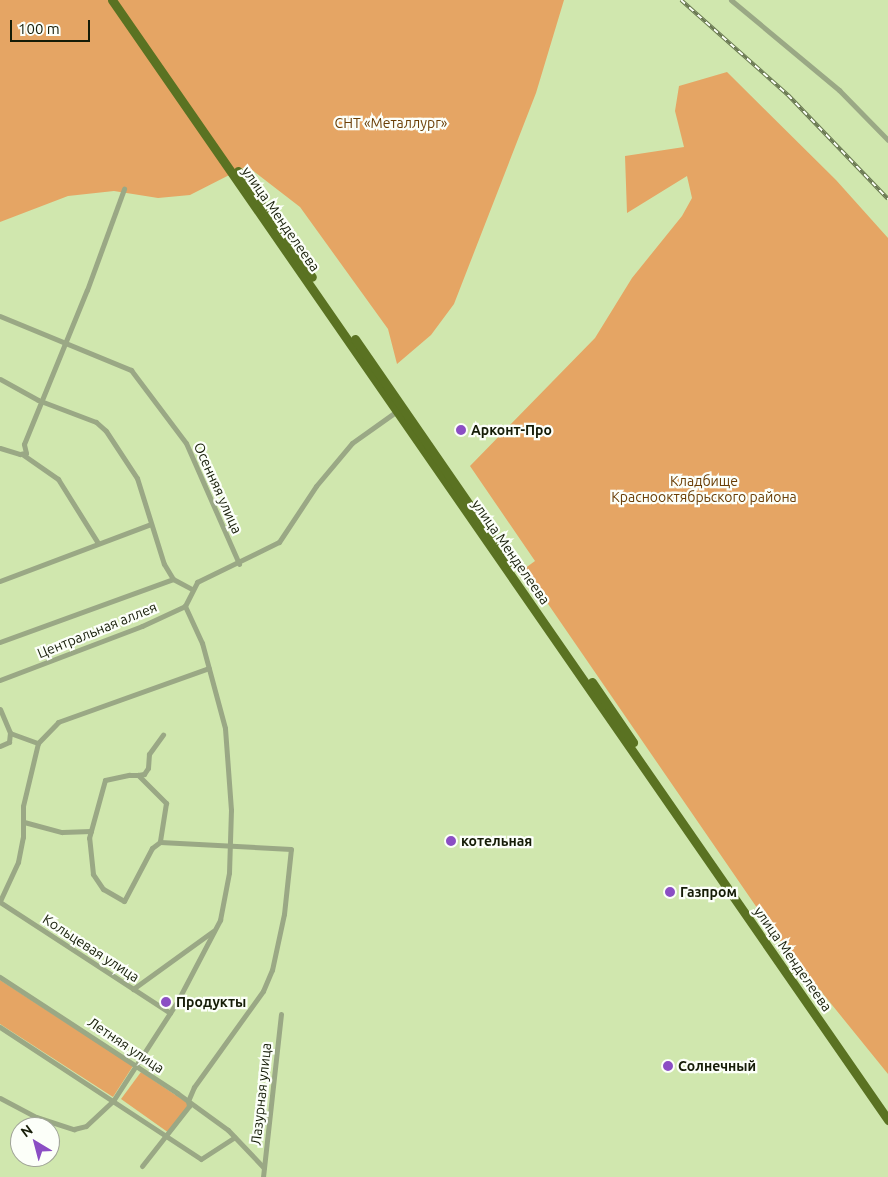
<!DOCTYPE html>
<meta charset="utf-8">
<style>
body{margin:0}
#map{position:relative;width:888px;height:1177px;overflow:hidden;background:#d0e7ae;font-family:Ubuntu,sans-serif}
div>[style]{position:absolute}
.green>*{inset:0;background:#e5a564}
.minor>*{height:5px;margin:-2.5px;padding:0 2.5px;transform-origin:2.5px;border-radius:2.5px;background:#9aa885}
.trunk>*{height:9px;margin:-4.5px;padding:0 4.5px;transform-origin:4.5px;border-radius:4.5px;background:#5a7222}
.rail>*{height:4px;margin-top:-2px;transform-origin:0;background:repeating-linear-gradient(90deg,#fcfff9 0 5.5px,#697752 0 11px);box-sizing:border-box;border-block:1px solid #697752}
.dots>*{width:14px;height:14px;translate:-50% -50%;box-sizing:border-box;border:2px solid #fcfff9;border-radius:50%}
span{translate:-50% -50%;white-space:nowrap;text-align:center;line-height:1.15;-webkit-text-stroke:4.5px #fcfff9;paint-order:stroke}
.park-label{font-size:14px;color:#6a3e06}
.street-label{font-size:14px;color:#151c07}
.poi-label{font-size:14px;color:#151c07;font-weight:700}
.left{translate:0 -50%;text-align:left}
.north{position:absolute;left:10px;top:1117px;width:50px;height:50px;box-sizing:border-box;background:#fcfff9;border:1px solid #a0a498;border-radius:50%;rotate:323deg;font-size:14px;font-weight:700;line-height:20px;text-align:center;color:#151c07}
.north::after{content:'';display:block;margin:auto;width:18px;height:22px;background:#8b4ec4;clip-path:polygon(50% 0,100% 100%,50% 72%,0 100%)}
.scale{position:absolute;left:10px;top:20px;width:80px;height:22px;box-sizing:border-box;border:2px solid #151c07;border-top:0;padding-left:6px;font-size:15px;line-height:18px;white-space:nowrap;color:#151c07;-webkit-text-stroke:4px #fcfff9;paint-order:stroke}
</style>
<div id="map">
<div class="green">
<div style="clip-path:polygon(0 0,564px 0,536px 93px,454px 304px,431px 335px,397px 364px,388px 329px,300px 207px,247px 166px,190px 195px,158px 198px,114px 191px,68px 196px,0 222px)"></div>
<div style="clip-path:polygon(727px 72px,836px 180px,888px 238px,888px 1074px,777px 937px,524px 569px,535px 561px,470px 466px,595px 338px,632px 278px,682px 216px,692px 198px,687px 176px,627px 213px,625px 156px,684px 147px,675px 111px,679px 86px)"></div>
<div style="clip-path:polygon(0 980px,133px 1066px,113px 1097px,0 1024px)"></div>
<div style="clip-path:polygon(141px 1072px,192px 1106px,169px 1133px,121px 1099px)"></div>
</div>
<div class="minor">
<div style="left:731px;top:0;width:141px;rotate:39.8deg"></div>
<div style="left:839px;top:90px;width:70px;rotate:45.6deg"></div>
<div style="left:0;top:316px;width:142px;rotate:22.4deg"></div>
<div style="left:131px;top:370px;width:91px;rotate:53deg"></div>
<div style="left:186px;top:443px;width:132px;rotate:66.3deg"></div>
<div style="left:0;top:379px;width:43px;rotate:28.9deg"></div>
<div style="left:38px;top:400px;width:62px;rotate:20.8deg"></div>
<div style="left:96px;top:422px;width:13px;rotate:42deg"></div>
<div style="left:106px;top:431px;width:56px;rotate:56.6deg"></div>
<div style="left:137px;top:478px;width:90px;rotate:72.6deg"></div>
<div style="left:164px;top:564px;width:17px;rotate:59deg"></div>
<div style="left:0;top:448px;width:21px;rotate:17deg"></div>
<div style="left:20px;top:454px;width:6px;rotate:-9deg"></div>
<div style="left:26px;top:453px;width:9px;rotate:-103deg"></div>
<div style="left:24px;top:444px;width:166px;rotate:-67.8deg"></div>
<div style="left:87px;top:290px;width:108px;rotate:-69.9deg"></div>
<div style="left:22px;top:454px;width:44px;rotate:34.8deg"></div>
<div style="left:58px;top:479px;width:75px;rotate:58deg"></div>
<div style="left:0;top:581px;width:161px;rotate:-20.7deg"></div>
<div style="left:0;top:642px;width:184px;rotate:-20deg"></div>
<div style="left:173px;top:579px;width:21px;rotate:28deg"></div>
<div style="left:0;top:680px;width:152px;rotate:-20.8deg"></div>
<div style="left:142px;top:626px;width:47px;rotate:-24.9deg"></div>
<div style="left:185px;top:606px;width:27px;rotate:-63deg"></div>
<div style="left:197px;top:582px;width:91px;rotate:-26deg"></div>
<div style="left:279px;top:542px;width:67px;rotate:-56.5deg"></div>
<div style="left:316px;top:486px;width:56px;rotate:-50.1deg"></div>
<div style="left:352px;top:443px;width:55px;rotate:-35.4deg"></div>
<div style="left:0;top:709px;width:26px;rotate:67deg"></div>
<div style="left:0;top:746px;width:10px;rotate:-24deg"></div>
<div style="left:9px;top:742px;width:9px;rotate:-84deg"></div>
<div style="left:10px;top:733px;width:30px;rotate:20deg"></div>
<div style="left:129px;top:775px;width:9px"></div>
<div style="left:138px;top:775px;width:40px;rotate:45deg"></div>
<div style="left:166px;top:803px;width:39px;rotate:99deg"></div>
<div style="left:160px;top:842px;width:10px;rotate:143deg"></div>
<div style="left:152px;top:848px;width:60px;rotate:117.8deg"></div>
<div style="left:124px;top:901px;width:24px;rotate:-150deg"></div>
<div style="left:103px;top:889px;width:18px;rotate:-124deg"></div>
<div style="left:93px;top:874px;width:36px;rotate:-96deg"></div>
<div style="left:89px;top:838px;width:60px;rotate:-74.6deg"></div>
<div style="left:105px;top:780px;width:25px;rotate:-12deg"></div>
<div style="left:138px;top:775px;width:6px;rotate:-9deg"></div>
<div style="left:144px;top:774px;width:7px;rotate:-56deg"></div>
<div style="left:148px;top:768px;width:14px;rotate:-86deg"></div>
<div style="left:149px;top:754px;width:24px;rotate:-54deg"></div>
<div style="left:24px;top:822px;width:39px;rotate:15deg"></div>
<div style="left:62px;top:832px;width:29px;rotate:-2deg"></div>
<div style="left:0;top:901px;width:43px;rotate:-65.2deg"></div>
<div style="left:18px;top:862px;width:25px;rotate:-79deg"></div>
<div style="left:23px;top:837px;width:31px;rotate:-90deg"></div>
<div style="left:23px;top:806px;width:65px;rotate:-76.6deg"></div>
<div style="left:38px;top:743px;width:29px;rotate:-46deg"></div>
<div style="left:58px;top:722px;width:160px;rotate:-19.7deg"></div>
<div style="left:0;top:902px;width:203px;rotate:33.1deg"></div>
<div style="left:0;top:977px;width:212px;rotate:33.2deg"></div>
<div style="left:177px;top:1093px;width:63px;rotate:36deg"></div>
<div style="left:228px;top:1130px;width:52px;rotate:46.5deg"></div>
<div style="left:133px;top:989px;width:99px;rotate:-35.9deg"></div>
<div style="left:0;top:1027px;width:240px;rotate:33.3deg"></div>
<div style="left:201px;top:1159px;width:40px;rotate:-32.9deg"></div>
<div style="left:0;top:1098px;width:41px;rotate:27.8deg"></div>
<div style="left:36px;top:1117px;width:40px;rotate:18deg"></div>
<div style="left:74px;top:1129px;width:12px;rotate:-14deg"></div>
<div style="left:86px;top:1126px;width:37px;rotate:-43deg"></div>
<div style="left:113px;top:1101px;width:118px;rotate:-57.1deg"></div>
<div style="left:177px;top:1002px;width:93px;rotate:-62.3deg"></div>
<div style="left:220px;top:920px;width:48px;rotate:-79.2deg"></div>
<div style="left:229px;top:873px;width:63px;rotate:-88.2deg"></div>
<div style="left:231px;top:810px;width:82px;rotate:-94.2deg"></div>
<div style="left:225px;top:728px;width:88px;rotate:-105.1deg"></div>
<div style="left:202px;top:643px;width:41px;rotate:-114.7deg"></div>
<div style="left:142px;top:1166px;width:76px;rotate:-51.9deg"></div>
<div style="left:189px;top:1106px;width:5px;rotate:-101deg"></div>
<div style="left:188px;top:1101px;width:15px;rotate:-67deg"></div>
<div style="left:194px;top:1087px;width:118px;rotate:-54.3deg"></div>
<div style="left:263px;top:991px;width:23px;rotate:-67deg"></div>
<div style="left:272px;top:970px;width:57px;rotate:-77.9deg"></div>
<div style="left:284px;top:914px;width:65px;rotate:-83.9deg"></div>
<div style="left:291px;top:849px;width:131px;rotate:-176.9deg"></div>
<div style="left:263px;top:1177px;width:164px;rotate:-83.7deg"></div>
</div>
<div class="trunk">
<div style="left:112px;top:0;width:1363px;rotate:55.28deg"></div>
<div style="left:238px;top:171px;width:129px;rotate:55.1deg"></div>
<div style="left:355px;top:339px;width:275px;rotate:55.4deg"></div>
<div style="left:592px;top:682px;width:73px;rotate:55.7deg"></div>
</div>
<div class="rail">
<div style="left:681px;top:0;width:143px;rotate:41.6deg"></div>
<div style="left:788px;top:95px;width:144px;rotate:46.1deg"></div>
</div>
<div class="dots">
<div style="left:461px;top:430px;background:#8b4ec4"></div>
<div style="left:451px;top:841px;background:#8b4ec4"></div>
<div style="left:670px;top:892px;background:#8b4ec4"></div>
<div style="left:166px;top:1002px;background:#8b4ec4"></div>
<div style="left:668px;top:1066px;background:#8b4ec4"></div>
</div>
<div class="park-label">
<span style="left:391px;top:123px">СНТ «Металлург»</span>
<span style="left:704px;top:489px">Кладбище<br>Краснооктябрьского района</span>
</div>
<div class="street-label">
<span style="left:281px;top:219px;rotate:55deg">улица Менделеева</span>
<span style="left:218px;top:488px;rotate:66deg">Осенняя улица</span>
<span style="left:511px;top:552px;rotate:55deg">улица Менделеева</span>
<span style="left:97px;top:630px;rotate:-22deg">Центральная аллея</span>
<span style="left:91px;top:948px;rotate:33deg">Кольцевая улица</span>
<span style="left:793px;top:959px;rotate:55deg">улица Менделеева</span>
<span style="left:126px;top:1045px;rotate:34deg">Летняя улица</span>
<span style="left:261px;top:1094px;rotate:-84deg">Лазурная улица</span>
</div>
<div class="poi-label">
<span class="left" style="left:471px;top:430px">Арконт-Про</span>
<span class="left" style="left:461px;top:841px">котельная</span>
<span class="left" style="left:680px;top:892px">Газпром</span>
<span class="left" style="left:176px;top:1002px">Продукты</span>
<span class="left" style="left:678px;top:1066px">Солнечный</span>
</div>
<div class="north">N</div>
<div class="scale">100 m</div>
</div>
